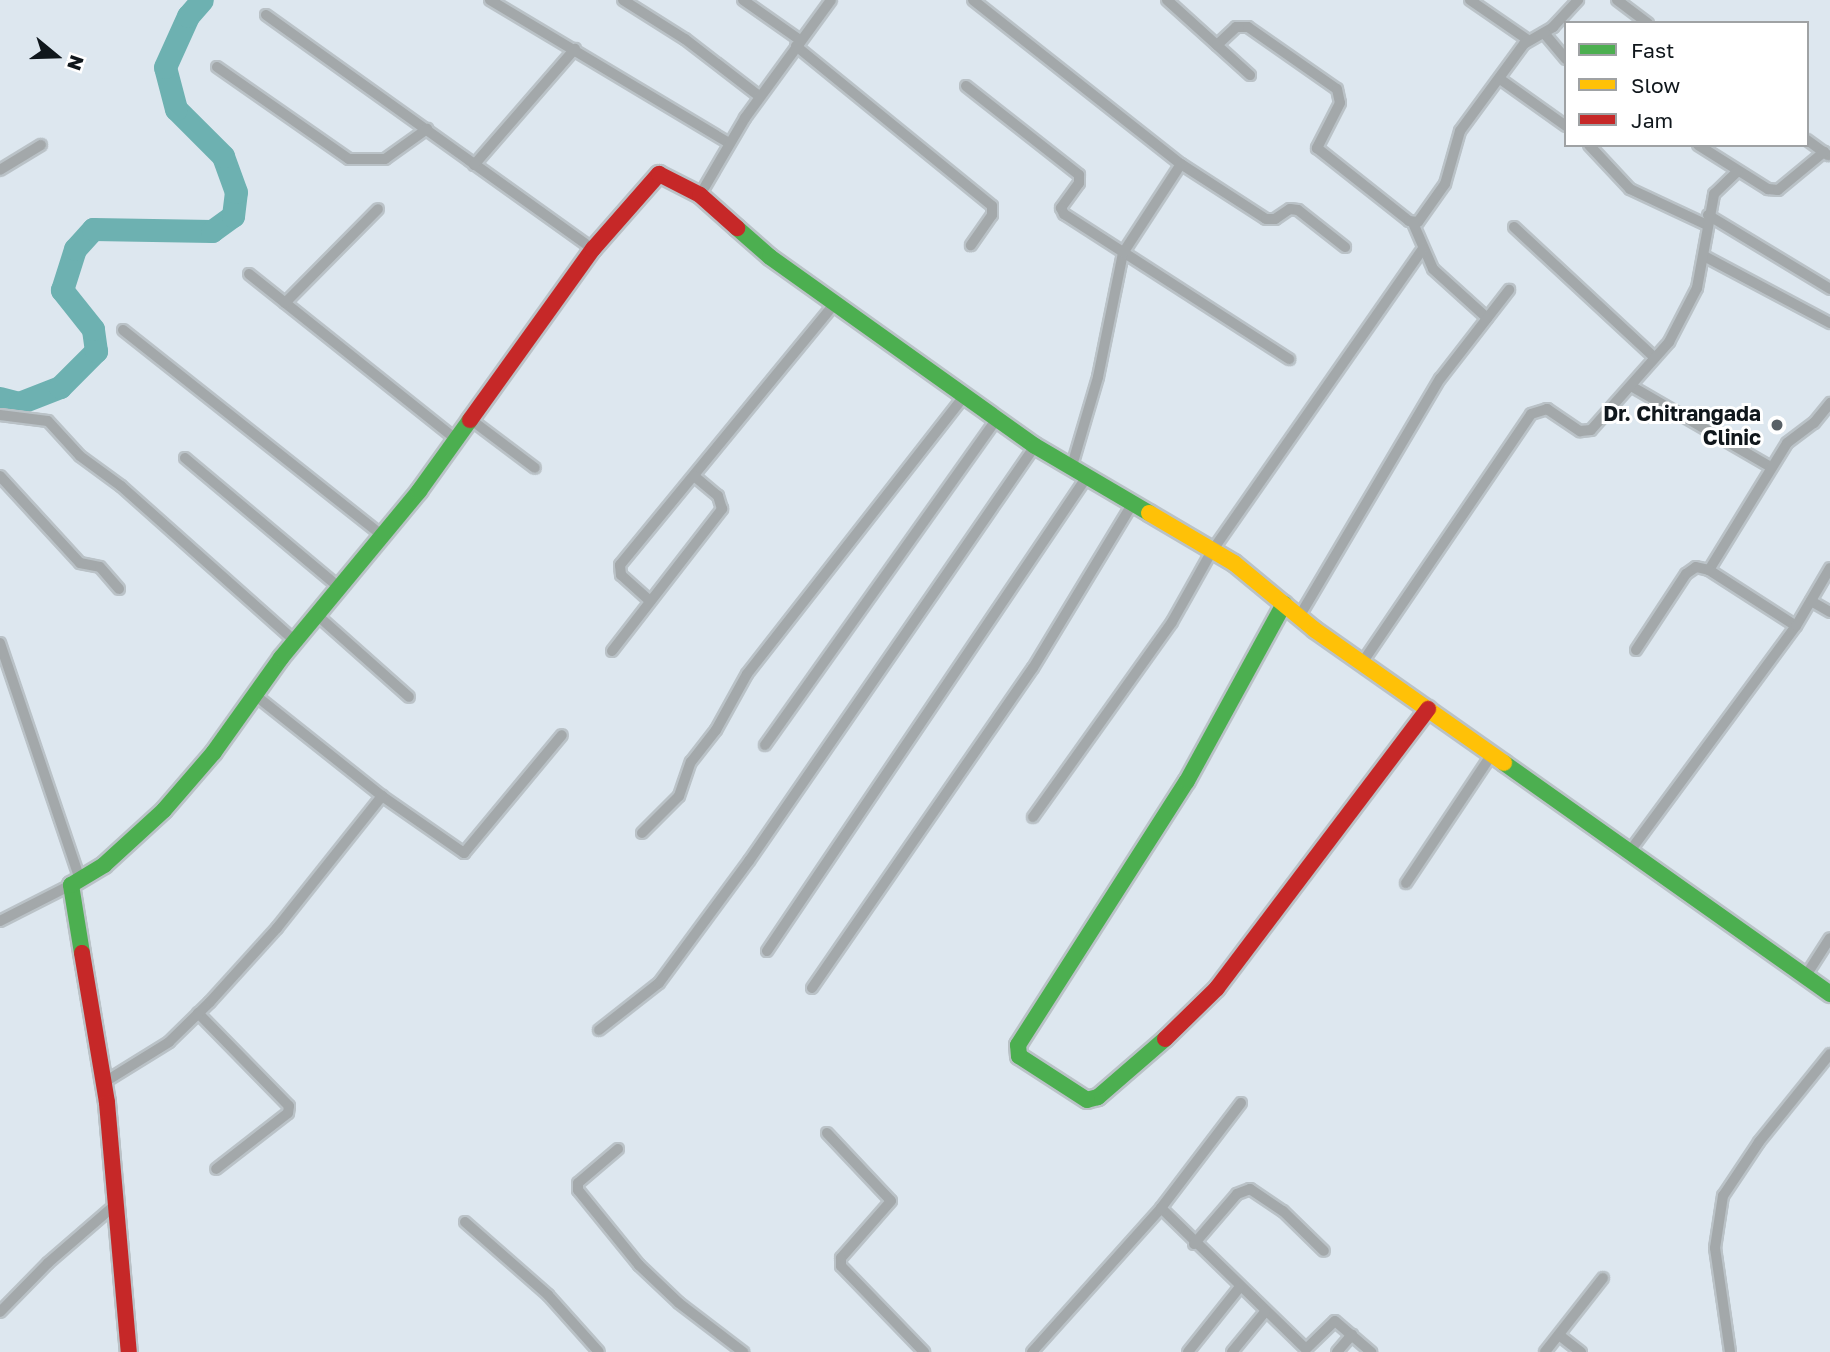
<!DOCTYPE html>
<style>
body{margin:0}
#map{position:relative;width:1830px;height:1352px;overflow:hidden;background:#dde7ef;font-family:"Golos Text",sans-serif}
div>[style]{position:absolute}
.river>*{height:23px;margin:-11.5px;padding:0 11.5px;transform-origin:11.5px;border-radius:11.5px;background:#6db1b1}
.roads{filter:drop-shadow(2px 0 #bac2c7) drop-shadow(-2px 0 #bac2c7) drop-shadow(0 2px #bac2c7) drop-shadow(0 -2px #bac2c7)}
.street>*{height:10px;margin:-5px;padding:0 5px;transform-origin:5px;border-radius:5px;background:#a3a8aa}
.fast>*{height:16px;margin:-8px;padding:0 8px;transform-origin:8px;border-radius:8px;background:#4caf50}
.slow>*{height:16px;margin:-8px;padding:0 8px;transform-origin:8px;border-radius:8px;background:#ffc107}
.jam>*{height:16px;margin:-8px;padding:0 8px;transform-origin:8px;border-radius:8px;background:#c62828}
.dots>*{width:19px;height:19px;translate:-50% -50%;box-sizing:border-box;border:4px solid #fff;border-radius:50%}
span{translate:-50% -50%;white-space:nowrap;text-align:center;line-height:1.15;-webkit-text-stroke:6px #fff;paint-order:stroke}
.poi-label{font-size:21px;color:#10171c;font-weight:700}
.right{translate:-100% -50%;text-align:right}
.legend{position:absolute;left:1564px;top:21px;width:245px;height:126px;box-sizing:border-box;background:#fff;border:2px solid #9fa2a4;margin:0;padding:9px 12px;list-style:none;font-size:21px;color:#10171c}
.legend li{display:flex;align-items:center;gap:14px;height:35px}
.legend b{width:35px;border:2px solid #9fa2a4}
.north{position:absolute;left:21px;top:21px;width:70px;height:70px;-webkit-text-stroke:5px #fff;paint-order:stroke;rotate:109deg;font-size:19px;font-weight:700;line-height:28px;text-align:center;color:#10171c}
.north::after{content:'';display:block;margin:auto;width:24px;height:32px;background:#10171c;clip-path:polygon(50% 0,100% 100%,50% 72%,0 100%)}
</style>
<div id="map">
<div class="river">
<div style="left:0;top:398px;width:20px;rotate:15deg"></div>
<div style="left:19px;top:403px;width:44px;rotate:-21.3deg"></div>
<div style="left:60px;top:387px;width:51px;rotate:-45deg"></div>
<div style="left:96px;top:351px;width:22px;rotate:-98deg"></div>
<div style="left:93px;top:329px;width:50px;rotate:-128.5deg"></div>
<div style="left:62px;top:290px;width:43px;rotate:-72.4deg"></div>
<div style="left:75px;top:249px;width:27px;rotate:-48deg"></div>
<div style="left:93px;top:229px;width:119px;rotate:1deg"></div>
<div style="left:212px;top:231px;width:26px;rotate:-36deg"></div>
<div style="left:233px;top:216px;width:24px;rotate:-83deg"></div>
<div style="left:236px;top:192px;width:38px;rotate:-110deg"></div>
<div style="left:223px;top:156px;width:66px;rotate:-135deg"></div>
<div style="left:176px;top:109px;width:43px;rotate:-104.7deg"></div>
<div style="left:165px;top:67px;width:56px;rotate:-65.7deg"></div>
<div style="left:188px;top:16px;width:21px;rotate:-49deg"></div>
</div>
<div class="roads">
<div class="street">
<div style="left:490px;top:0;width:279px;rotate:30.9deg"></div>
<div style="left:623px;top:0;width:73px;rotate:32.2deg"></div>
<div style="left:685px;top:39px;width:93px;rotate:37.6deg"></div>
<div style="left:743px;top:0;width:70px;rotate:35.1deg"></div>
<div style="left:973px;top:0;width:265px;rotate:38.3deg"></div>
<div style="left:1181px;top:164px;width:101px;rotate:32.9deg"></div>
<div style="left:1266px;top:219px;width:9px"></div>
<div style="left:1275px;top:219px;width:18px;rotate:-34deg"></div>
<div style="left:1290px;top:209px;width:8px;rotate:7deg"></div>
<div style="left:1298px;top:210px;width:60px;rotate:38.2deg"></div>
<div style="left:1167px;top:0;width:112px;rotate:42.1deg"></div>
<div style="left:1470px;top:0;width:70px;rotate:34.6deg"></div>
<div style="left:1617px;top:0;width:39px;rotate:37deg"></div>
<div style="left:266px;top:15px;width:402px;rotate:35.6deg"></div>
<div style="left:1544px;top:33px;width:34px;rotate:50deg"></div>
<div style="left:1217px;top:45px;width:26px;rotate:-43deg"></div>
<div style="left:1236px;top:27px;width:12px"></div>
<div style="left:1248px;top:27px;width:108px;rotate:34.9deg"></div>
<div style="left:1337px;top:89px;width:14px;rotate:78deg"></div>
<div style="left:1340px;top:103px;width:51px;rotate:117.1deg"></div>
<div style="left:1317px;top:148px;width:117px;rotate:38.4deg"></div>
<div style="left:1409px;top:221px;width:9px;rotate:6deg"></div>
<div style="left:1418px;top:222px;width:47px;rotate:-54.6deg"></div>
<div style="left:1445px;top:184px;width:55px;rotate:-74.2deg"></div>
<div style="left:1460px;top:131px;width:108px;rotate:-53.7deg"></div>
<div style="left:1524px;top:44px;width:34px;rotate:-30deg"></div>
<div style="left:1553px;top:27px;width:37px;rotate:-47deg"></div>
<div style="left:796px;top:46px;width:253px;rotate:39.2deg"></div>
<div style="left:992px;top:206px;width:9px;rotate:90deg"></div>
<div style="left:992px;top:215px;width:37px;rotate:125deg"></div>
<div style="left:217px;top:67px;width:161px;rotate:34.9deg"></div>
<div style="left:349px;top:159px;width:36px"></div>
<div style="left:385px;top:159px;width:52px;rotate:-35.5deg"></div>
<div style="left:1500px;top:79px;width:81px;rotate:35.5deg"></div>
<div style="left:966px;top:86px;width:144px;rotate:38.2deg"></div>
<div style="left:1079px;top:175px;width:8px;rotate:90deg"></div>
<div style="left:1079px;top:183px;width:31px;rotate:126deg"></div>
<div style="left:1061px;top:208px;width:7px;rotate:63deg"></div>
<div style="left:1064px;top:214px;width:268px;rotate:32.8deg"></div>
<div style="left:1807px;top:140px;width:26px;rotate:36deg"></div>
<div style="left:1589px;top:145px;width:60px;rotate:47deg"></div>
<div style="left:1630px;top:189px;width:85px;rotate:25.1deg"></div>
<div style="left:1698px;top:145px;width:83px;rotate:32.2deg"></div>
<div style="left:1768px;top:189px;width:10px;rotate:6deg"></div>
<div style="left:1778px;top:190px;width:60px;rotate:-39.6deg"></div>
<div style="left:474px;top:165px;width:154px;rotate:-49deg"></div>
<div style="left:0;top:170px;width:48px;rotate:-31.4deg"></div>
<div style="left:700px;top:195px;width:89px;rotate:-59.7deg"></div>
<div style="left:745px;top:118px;width:146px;rotate:-53.9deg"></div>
<div style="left:1708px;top:215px;width:143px;rotate:31.2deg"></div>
<div style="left:1413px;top:223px;width:50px;rotate:66.5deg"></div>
<div style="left:1433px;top:269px;width:73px;rotate:42.2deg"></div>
<div style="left:1514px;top:227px;width:192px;rotate:42.9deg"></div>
<div style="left:1704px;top:256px;width:143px;rotate:28deg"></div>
<div style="left:249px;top:274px;width:265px;rotate:38.6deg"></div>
<div style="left:285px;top:303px;width:132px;rotate:-45.3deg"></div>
<div style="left:123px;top:330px;width:333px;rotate:38.4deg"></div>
<div style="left:1631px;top:386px;width:162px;rotate:30.1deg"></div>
<div style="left:0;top:415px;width:48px;rotate:7.1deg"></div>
<div style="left:48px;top:421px;width:47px;rotate:47.6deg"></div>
<div style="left:80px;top:456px;width:51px;rotate:36.2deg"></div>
<div style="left:121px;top:486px;width:233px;rotate:41.7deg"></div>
<div style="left:470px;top:419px;width:81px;rotate:37deg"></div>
<div style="left:185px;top:458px;width:202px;rotate:40deg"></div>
<div style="left:1071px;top:469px;width:96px;rotate:-73.6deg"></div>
<div style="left:1098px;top:377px;width:126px;rotate:-78.6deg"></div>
<div style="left:1123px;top:253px;width:106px;rotate:-56.9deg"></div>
<div style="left:0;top:476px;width:118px;rotate:47.4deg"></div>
<div style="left:80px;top:563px;width:20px;rotate:11deg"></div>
<div style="left:100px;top:567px;width:29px;rotate:49deg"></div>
<div style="left:1709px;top:570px;width:149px;rotate:-58.4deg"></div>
<div style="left:1787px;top:443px;width:34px;rotate:-37deg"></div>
<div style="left:1814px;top:423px;width:26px;rotate:-51deg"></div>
<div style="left:650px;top:601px;width:39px;rotate:-138deg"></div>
<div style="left:621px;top:575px;width:10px;rotate:-96deg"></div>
<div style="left:620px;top:565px;width:339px;rotate:-50.6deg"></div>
<div style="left:1811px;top:601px;width:22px;rotate:30deg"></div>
<div style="left:317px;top:615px;width:123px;rotate:41.7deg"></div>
<div style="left:1299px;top:617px;width:277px;rotate:-59.4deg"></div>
<div style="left:1440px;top:379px;width:113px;rotate:-52.2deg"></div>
<div style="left:0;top:643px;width:250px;rotate:71.3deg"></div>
<div style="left:1636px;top:650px;width:91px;rotate:-56.7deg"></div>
<div style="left:1686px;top:574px;width:12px;rotate:-35deg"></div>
<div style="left:1696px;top:567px;width:13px;rotate:13deg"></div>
<div style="left:1709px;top:570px;width:103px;rotate:32.8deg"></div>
<div style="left:612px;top:651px;width:180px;rotate:-52.2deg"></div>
<div style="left:722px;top:509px;width:14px;rotate:-107deg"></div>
<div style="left:718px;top:496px;width:31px;rotate:-140deg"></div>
<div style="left:1362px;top:663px;width:301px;rotate:-55.8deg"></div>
<div style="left:1531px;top:414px;width:17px;rotate:-17deg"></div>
<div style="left:1547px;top:409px;width:40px;rotate:34deg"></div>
<div style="left:1580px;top:431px;width:11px;rotate:-5deg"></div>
<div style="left:1591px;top:430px;width:118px;rotate:-48.4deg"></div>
<div style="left:1669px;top:342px;width:61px;rotate:-62.6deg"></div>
<div style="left:1697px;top:288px;width:96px;rotate:-79.7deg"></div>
<div style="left:1714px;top:194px;width:33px;rotate:-44deg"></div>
<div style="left:255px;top:695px;width:162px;rotate:38.5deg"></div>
<div style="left:382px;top:796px;width:100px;rotate:34.8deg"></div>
<div style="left:464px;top:853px;width:153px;rotate:-50.3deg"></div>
<div style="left:765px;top:745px;width:400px;rotate:-54.6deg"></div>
<div style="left:1033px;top:817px;width:239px;rotate:-54.5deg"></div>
<div style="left:1172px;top:622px;width:81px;rotate:-60.6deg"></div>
<div style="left:1212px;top:551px;width:368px;rotate:-55.1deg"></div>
<div style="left:642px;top:833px;width:52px;rotate:-45deg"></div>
<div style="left:679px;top:796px;width:36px;rotate:-71deg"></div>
<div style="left:691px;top:762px;width:41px;rotate:-52deg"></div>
<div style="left:716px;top:730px;width:64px;rotate:-61deg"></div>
<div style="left:747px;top:674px;width:353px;rotate:-52deg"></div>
<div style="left:1630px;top:851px;width:280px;rotate:-53.6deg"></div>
<div style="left:1796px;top:626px;width:67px;rotate:-59.6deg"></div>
<div style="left:1406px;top:883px;width:155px;rotate:-56.3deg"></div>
<div style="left:0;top:921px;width:80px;rotate:-26.9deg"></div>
<div style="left:767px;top:951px;width:571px;rotate:-56deg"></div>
<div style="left:1805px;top:977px;width:46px;rotate:-57.3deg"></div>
<div style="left:812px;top:988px;width:389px;rotate:-55.4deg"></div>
<div style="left:1033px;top:668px;width:189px;rotate:-58.8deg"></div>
<div style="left:198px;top:1013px;width:130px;rotate:45.6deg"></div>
<div style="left:289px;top:1106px;width:7px;rotate:98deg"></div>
<div style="left:288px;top:1113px;width:91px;rotate:142.1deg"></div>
<div style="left:599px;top:1030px;width:76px;rotate:-38.1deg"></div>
<div style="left:659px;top:983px;width:152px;rotate:-53.6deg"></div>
<div style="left:749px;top:861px;width:504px;rotate:-55.43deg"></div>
<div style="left:103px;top:1083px;width:78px;rotate:-31.8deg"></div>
<div style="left:169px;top:1042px;width:57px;rotate:-44.3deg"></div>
<div style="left:210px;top:1002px;width:100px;rotate:-47.8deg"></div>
<div style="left:277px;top:928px;width:169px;rotate:-51.5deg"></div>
<div style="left:827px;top:1133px;width:93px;rotate:46.7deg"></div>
<div style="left:891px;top:1201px;width:76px;rotate:131.3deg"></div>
<div style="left:841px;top:1258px;width:8px;rotate:90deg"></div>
<div style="left:841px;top:1266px;width:120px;rotate:46deg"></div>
<div style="left:618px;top:1149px;width:52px;rotate:139.6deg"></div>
<div style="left:578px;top:1183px;width:7px;rotate:90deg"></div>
<div style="left:578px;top:1190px;width:97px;rotate:50.9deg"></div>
<div style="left:639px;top:1265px;width:55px;rotate:43.5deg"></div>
<div style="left:679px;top:1303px;width:81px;rotate:37.4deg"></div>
<div style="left:1161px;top:1208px;width:202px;rotate:44.2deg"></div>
<div style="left:1306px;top:1349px;width:40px;rotate:-44deg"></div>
<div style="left:1335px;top:1321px;width:48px;rotate:40.7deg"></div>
<div style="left:465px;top:1222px;width:111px;rotate:41.3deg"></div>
<div style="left:548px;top:1295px;width:76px;rotate:48.2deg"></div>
<div style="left:1194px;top:1244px;width:66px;rotate:-49.3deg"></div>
<div style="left:1237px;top:1194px;width:14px;rotate:-21deg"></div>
<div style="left:1250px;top:1189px;width:40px;rotate:34deg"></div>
<div style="left:1283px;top:1211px;width:57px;rotate:44.3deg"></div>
<div style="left:0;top:1312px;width:69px;rotate:-45.6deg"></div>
<div style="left:48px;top:1263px;width:89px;rotate:-40.9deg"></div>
<div style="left:1559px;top:1335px;width:28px;rotate:38deg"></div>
<div style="left:1032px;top:1352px;width:193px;rotate:-48.1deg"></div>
<div style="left:1161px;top:1208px;width:132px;rotate:-52.7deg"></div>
<div style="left:1188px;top:1352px;width:82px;rotate:-51.4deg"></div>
<div style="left:1232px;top:1352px;width:52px;rotate:-50.5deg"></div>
<div style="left:1337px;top:1352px;width:23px;rotate:-49deg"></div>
<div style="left:1545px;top:1352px;width:94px;rotate:-51.9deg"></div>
<div style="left:1730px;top:1352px;width:105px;rotate:-98.2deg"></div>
<div style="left:1715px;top:1248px;width:53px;rotate:-81.3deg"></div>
<div style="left:1723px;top:1196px;width:65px;rotate:-56.3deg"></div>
<div style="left:1759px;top:1142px;width:113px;rotate:-51.1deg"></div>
</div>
<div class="fast">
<div style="left:737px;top:228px;width:44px;rotate:41.3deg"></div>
<div style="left:770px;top:257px;width:325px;rotate:35.5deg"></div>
<div style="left:1035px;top:446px;width:132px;rotate:30.4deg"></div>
<div style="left:1504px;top:763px;width:400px;rotate:35.3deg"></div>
<div style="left:82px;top:953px;width:69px;rotate:-99.2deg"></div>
<div style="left:71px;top:885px;width:39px;rotate:-31deg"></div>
<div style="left:104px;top:865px;width:81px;rotate:-42.5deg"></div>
<div style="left:164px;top:810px;width:77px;rotate:-49.2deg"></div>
<div style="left:214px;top:752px;width:115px;rotate:-54.5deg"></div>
<div style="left:281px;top:658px;width:217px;rotate:-50.4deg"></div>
<div style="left:419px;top:491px;width:87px;rotate:-54.3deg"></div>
<div style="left:1165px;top:1039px;width:89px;rotate:139.1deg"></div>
<div style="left:1098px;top:1097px;width:11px;rotate:165deg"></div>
<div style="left:1087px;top:1100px;width:81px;rotate:-147.1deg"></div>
<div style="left:1019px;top:1056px;width:11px;rotate:-95deg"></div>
<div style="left:1018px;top:1045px;width:313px;rotate:-57.4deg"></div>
<div style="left:1187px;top:781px;width:202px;rotate:-61.3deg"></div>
</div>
<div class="slow">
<div style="left:1149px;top:513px;width:99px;rotate:30.5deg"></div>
<div style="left:1234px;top:563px;width:105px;rotate:39.6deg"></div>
<div style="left:1315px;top:630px;width:231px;rotate:35.1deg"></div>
</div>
<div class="jam">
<div style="left:470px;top:420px;width:211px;rotate:-54.3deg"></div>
<div style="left:593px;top:249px;width:100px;rotate:-48.7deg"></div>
<div style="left:659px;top:174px;width:46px;rotate:27.1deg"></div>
<div style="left:700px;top:195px;width:50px;rotate:41.7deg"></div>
<div style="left:82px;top:953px;width:152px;rotate:80.5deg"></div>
<div style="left:107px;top:1103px;width:250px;rotate:85deg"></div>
<div style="left:1165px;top:1039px;width:73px;rotate:-44.4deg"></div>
<div style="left:1217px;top:988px;width:350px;rotate:-52.9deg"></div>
</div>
</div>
<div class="dots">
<div style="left:1777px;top:425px;background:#586066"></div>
</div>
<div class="poi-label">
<span class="right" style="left:1761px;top:425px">Dr. Chitrangada<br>Clinic</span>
</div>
<ul class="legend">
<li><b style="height:9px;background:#4caf50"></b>Fast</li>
<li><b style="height:9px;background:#ffc107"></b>Slow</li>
<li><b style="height:9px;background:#c62828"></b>Jam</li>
</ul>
<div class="north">N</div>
</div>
